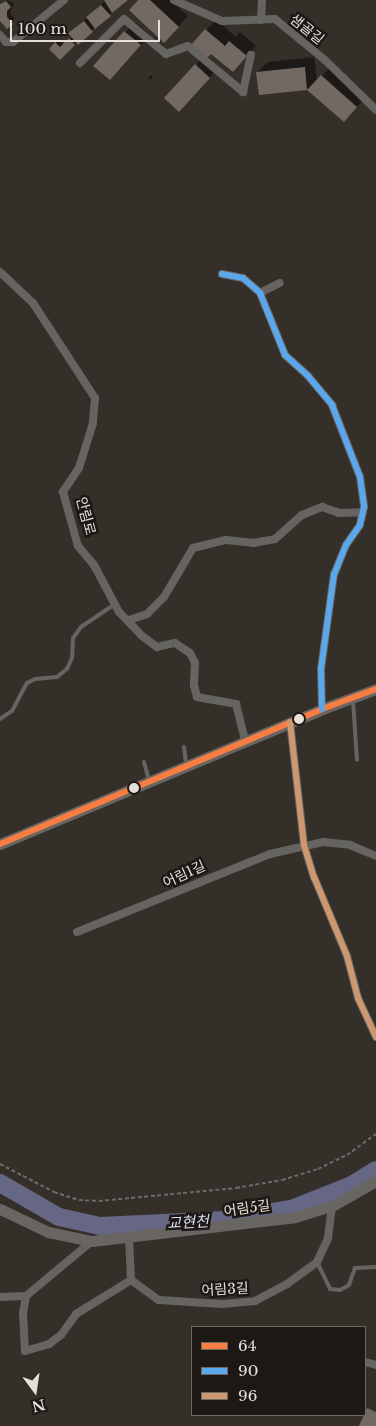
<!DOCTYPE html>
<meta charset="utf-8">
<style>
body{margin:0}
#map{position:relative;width:376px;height:1426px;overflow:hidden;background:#352f2a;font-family:"Libre Baskerville","Noto Sans KR",serif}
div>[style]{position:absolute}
.shadow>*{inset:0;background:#0007}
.river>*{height:18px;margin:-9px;padding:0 9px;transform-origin:9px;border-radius:9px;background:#656785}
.building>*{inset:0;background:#726962}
.path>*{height:2px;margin-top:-1px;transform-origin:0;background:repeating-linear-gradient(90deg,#6c6966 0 4px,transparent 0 6.5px)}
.lane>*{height:4px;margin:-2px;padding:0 2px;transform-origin:2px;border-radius:2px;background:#666461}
.street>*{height:8px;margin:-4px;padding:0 4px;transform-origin:4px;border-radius:4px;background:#666461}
.secondary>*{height:11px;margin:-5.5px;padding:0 5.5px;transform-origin:5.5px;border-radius:5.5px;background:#696562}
.bus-1>*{height:6px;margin:-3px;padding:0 3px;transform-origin:3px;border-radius:3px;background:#f77d43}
.bus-2>*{height:6px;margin:-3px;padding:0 3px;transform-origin:3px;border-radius:3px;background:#5aa8eb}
.bus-3>*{height:6px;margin:-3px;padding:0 3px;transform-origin:3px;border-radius:3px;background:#cd976f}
.dots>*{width:14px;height:14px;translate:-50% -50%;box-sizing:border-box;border:2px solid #1d1814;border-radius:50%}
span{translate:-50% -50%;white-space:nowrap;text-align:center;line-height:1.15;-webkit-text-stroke:5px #1d1814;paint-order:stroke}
.street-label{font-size:14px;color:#e6dfda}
.water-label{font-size:15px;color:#dddff7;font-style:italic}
.legend{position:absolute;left:191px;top:1326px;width:175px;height:90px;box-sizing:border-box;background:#1d1814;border:1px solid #6d6863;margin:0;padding:6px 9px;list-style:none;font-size:15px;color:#e6dfda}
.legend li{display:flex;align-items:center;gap:10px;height:25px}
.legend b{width:25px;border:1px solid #6d6863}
.north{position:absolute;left:10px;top:1366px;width:50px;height:50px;-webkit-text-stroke:4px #1d1814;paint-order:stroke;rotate:166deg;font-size:14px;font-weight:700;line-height:20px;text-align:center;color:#e6dfda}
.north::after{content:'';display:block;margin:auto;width:18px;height:22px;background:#e6dfda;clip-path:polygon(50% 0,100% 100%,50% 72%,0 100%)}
.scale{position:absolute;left:10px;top:20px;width:150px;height:22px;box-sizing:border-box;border:2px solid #e6dfda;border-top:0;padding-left:6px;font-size:15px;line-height:18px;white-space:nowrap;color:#e6dfda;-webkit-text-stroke:4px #1d1814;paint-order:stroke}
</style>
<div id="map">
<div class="shadow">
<div style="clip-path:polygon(7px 0,14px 3px,10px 13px,15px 19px,7px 27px,0 20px,0 4px)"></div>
<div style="clip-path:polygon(106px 0,126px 0,60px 58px,50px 49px,59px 40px,64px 45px,73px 36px,74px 30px)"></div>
<div style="clip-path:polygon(140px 0,171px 0,188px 16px,174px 31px)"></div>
<div style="clip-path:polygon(216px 20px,236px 37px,240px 32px,256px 46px,242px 61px,212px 52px,207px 56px,219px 67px,189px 101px,196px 65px,205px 55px,193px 45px)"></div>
<div style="clip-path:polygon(135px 22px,150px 35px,120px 69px,95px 66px)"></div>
<div style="clip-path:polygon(314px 57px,317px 81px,332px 66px,366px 97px,344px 121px,308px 89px,260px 94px,257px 72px,268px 62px)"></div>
<div style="clip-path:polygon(151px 75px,153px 77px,150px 80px,148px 78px)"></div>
</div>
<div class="river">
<div style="left:0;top:1183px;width:68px;rotate:30deg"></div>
<div style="left:59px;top:1217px;width:42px;rotate:12.4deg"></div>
<div style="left:100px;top:1226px;width:125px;rotate:-2.7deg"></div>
<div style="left:225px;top:1220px;width:67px;rotate:-9.5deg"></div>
<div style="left:291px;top:1209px;width:66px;rotate:-21.5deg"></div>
<div style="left:352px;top:1185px;width:28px;rotate:-32deg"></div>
</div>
<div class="building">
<div style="clip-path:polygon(104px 0,128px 0,112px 13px)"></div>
<div style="clip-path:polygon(138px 0,150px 0,179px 27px,164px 43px,129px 10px)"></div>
<div style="clip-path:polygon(6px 1px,11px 7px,7px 11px,7px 17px,13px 24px,7px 29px,0 21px,0 4px)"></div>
<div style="clip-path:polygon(101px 5px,111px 16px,95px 29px,86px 17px)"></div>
<div style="clip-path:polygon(84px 21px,93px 32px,78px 45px,68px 33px)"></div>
<div style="clip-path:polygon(205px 29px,225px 46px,229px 41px,247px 56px,233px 72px,211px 54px,207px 58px,191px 45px)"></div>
<div style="clip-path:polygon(124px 31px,141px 45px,110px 80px,93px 66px)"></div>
<div style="clip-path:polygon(69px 38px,75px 45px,60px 60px,49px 49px,55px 42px,60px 47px)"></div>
<div style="clip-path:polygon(195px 64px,210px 78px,179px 112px,164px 98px)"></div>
<div style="clip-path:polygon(305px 67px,307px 90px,259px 95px,256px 72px)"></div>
<div style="clip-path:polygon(321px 75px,357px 107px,344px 122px,307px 90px)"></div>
<div style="clip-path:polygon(367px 1408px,376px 1412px,376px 1426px,359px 1426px)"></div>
</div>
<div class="path">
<div style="left:0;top:1164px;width:61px;rotate:27.4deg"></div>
<div style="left:54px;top:1192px;width:26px;rotate:18deg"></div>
<div style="left:79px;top:1200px;width:20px;rotate:3deg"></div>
<div style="left:99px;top:1201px;width:138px;rotate:-5.4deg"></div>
<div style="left:236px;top:1188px;width:47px;rotate:-9.9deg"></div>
<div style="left:282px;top:1180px;width:38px;rotate:-17deg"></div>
<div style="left:318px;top:1169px;width:32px;rotate:-26deg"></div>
<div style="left:347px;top:1155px;width:36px;rotate:-36deg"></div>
</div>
<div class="lane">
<div style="left:353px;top:700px;width:60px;rotate:86.2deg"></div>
<div style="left:0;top:719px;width:14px;rotate:-34deg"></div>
<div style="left:12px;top:711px;width:32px;rotate:-62deg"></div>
<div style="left:27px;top:683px;width:9px;rotate:-27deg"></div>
<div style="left:35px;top:679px;width:22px;rotate:-5deg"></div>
<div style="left:57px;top:677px;width:13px;rotate:-39deg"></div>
<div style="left:67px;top:669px;width:12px;rotate:-66deg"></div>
<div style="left:72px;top:658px;width:20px;rotate:-87deg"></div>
<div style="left:73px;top:638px;width:14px;rotate:-54deg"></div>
<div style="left:81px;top:627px;width:41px;rotate:-34.1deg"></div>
<div style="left:184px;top:747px;width:16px;rotate:83deg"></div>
<div style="left:144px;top:762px;width:20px;rotate:75deg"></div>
<div style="left:317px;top:1262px;width:30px;rotate:64deg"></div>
<div style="left:330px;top:1289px;width:10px;rotate:6deg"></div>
<div style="left:340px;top:1290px;width:10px;rotate:-29deg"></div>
<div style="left:349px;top:1285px;width:18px;rotate:-71deg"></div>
<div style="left:355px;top:1268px;width:21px;rotate:-3deg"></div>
</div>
<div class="street">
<div style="left:174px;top:0;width:52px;rotate:23.6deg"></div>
<div style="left:222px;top:21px;width:53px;rotate:-2.2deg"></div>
<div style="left:275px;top:19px;width:65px;rotate:39.4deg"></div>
<div style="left:325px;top:60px;width:71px;rotate:44.4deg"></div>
<div style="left:261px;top:20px;width:20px;rotate:-87deg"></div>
<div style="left:0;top:35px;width:9px;rotate:49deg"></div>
<div style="left:6px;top:42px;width:7px"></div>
<div style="left:13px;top:42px;width:66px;rotate:-39.5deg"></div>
<div style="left:80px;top:63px;width:62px;rotate:-45deg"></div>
<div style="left:124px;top:19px;width:55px;rotate:39.8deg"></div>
<div style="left:166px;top:54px;width:23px;rotate:-20deg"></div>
<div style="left:188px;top:46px;width:72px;rotate:39.9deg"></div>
<div style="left:243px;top:92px;width:38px;rotate:-78deg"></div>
<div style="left:0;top:272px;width:45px;rotate:43.2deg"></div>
<div style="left:33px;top:303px;width:113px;rotate:56.9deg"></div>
<div style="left:95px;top:398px;width:25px;rotate:95deg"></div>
<div style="left:93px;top:423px;width:47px;rotate:107.3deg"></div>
<div style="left:79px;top:468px;width:29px;rotate:124deg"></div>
<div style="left:63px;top:492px;width:56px;rotate:74.5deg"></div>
<div style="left:78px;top:546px;width:25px;rotate:50deg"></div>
<div style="left:94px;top:565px;width:53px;rotate:62deg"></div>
<div style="left:119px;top:612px;width:33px;rotate:46deg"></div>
<div style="left:142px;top:636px;width:19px;rotate:36deg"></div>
<div style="left:157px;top:647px;width:18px;rotate:-13deg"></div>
<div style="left:175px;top:643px;width:18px;rotate:34deg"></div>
<div style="left:190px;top:653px;width:11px;rotate:63deg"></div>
<div style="left:195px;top:663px;width:22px;rotate:93deg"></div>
<div style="left:194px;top:685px;width:12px;rotate:76deg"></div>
<div style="left:197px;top:697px;width:40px;rotate:10deg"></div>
<div style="left:236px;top:704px;width:38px;rotate:76deg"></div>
<div style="left:222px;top:274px;width:21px;rotate:11deg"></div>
<div style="left:243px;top:278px;width:23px;rotate:41deg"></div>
<div style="left:260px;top:293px;width:67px;rotate:68deg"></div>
<div style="left:285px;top:355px;width:31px;rotate:42deg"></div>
<div style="left:308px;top:376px;width:38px;rotate:50deg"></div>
<div style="left:332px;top:405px;width:77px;rotate:68.7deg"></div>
<div style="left:360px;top:477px;width:30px;rotate:82deg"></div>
<div style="left:364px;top:507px;width:18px;rotate:103deg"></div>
<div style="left:360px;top:525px;width:24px;rotate:125deg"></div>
<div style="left:346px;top:545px;width:31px;rotate:112deg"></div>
<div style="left:334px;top:574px;width:96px;rotate:97.8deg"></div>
<div style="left:321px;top:669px;width:40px;rotate:88.6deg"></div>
<div style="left:260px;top:293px;width:22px;rotate:-27deg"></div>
<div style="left:129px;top:620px;width:19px;rotate:-18deg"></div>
<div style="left:147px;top:614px;width:24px;rotate:-45deg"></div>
<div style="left:164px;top:597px;width:57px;rotate:-59.4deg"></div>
<div style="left:193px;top:548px;width:34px;rotate:-14deg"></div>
<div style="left:226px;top:540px;width:27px;rotate:6deg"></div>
<div style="left:253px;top:543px;width:22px;rotate:-10deg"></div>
<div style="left:275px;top:539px;width:36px;rotate:-42deg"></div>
<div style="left:302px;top:515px;width:22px;rotate:-22deg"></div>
<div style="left:322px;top:507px;width:18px;rotate:19deg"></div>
<div style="left:339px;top:513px;width:24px;rotate:-2deg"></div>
<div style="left:290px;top:722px;width:124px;rotate:83.5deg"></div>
<div style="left:304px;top:845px;width:34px;rotate:73deg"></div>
<div style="left:314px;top:877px;width:86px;rotate:67.3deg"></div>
<div style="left:347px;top:956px;width:43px;rotate:75.3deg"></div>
<div style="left:358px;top:998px;width:43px;rotate:65.2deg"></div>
<div style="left:77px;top:932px;width:208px;rotate:-22deg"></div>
<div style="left:270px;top:854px;width:54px;rotate:-12.8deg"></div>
<div style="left:323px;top:842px;width:27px;rotate:6deg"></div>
<div style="left:350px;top:845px;width:28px;rotate:23deg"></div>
<div style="left:129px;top:1236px;width:44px;rotate:87.4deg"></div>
<div style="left:131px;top:1280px;width:34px;rotate:36deg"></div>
<div style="left:159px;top:1300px;width:63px;rotate:3.6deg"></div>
<div style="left:222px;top:1304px;width:33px;rotate:-5deg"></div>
<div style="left:255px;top:1301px;width:36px;rotate:-28deg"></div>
<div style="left:287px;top:1284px;width:37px;rotate:-36deg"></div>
<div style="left:317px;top:1262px;width:26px;rotate:-65deg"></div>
<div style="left:328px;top:1238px;width:32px;rotate:-83deg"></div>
<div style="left:92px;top:1241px;width:86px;rotate:140.2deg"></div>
<div style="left:26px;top:1296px;width:17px;rotate:100deg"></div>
<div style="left:23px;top:1313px;width:38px;rotate:87deg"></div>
<div style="left:25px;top:1351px;width:25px;rotate:-16deg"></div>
<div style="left:49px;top:1344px;width:15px;rotate:-37deg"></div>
<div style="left:61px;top:1335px;width:26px;rotate:-54deg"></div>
<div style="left:76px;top:1314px;width:65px;rotate:-31.7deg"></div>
<div style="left:0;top:1297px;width:26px;rotate:-2deg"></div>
<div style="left:365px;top:1362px;width:11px;rotate:15deg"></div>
</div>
<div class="secondary">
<div style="left:0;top:844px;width:349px;rotate:-22.7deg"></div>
<div style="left:322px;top:709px;width:58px;rotate:-20.3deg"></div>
<div style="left:0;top:1209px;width:53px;rotate:25.6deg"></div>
<div style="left:48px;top:1232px;width:45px;rotate:11.6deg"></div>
<div style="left:92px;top:1241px;width:204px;rotate:-6.7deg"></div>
<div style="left:295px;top:1217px;width:39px;rotate:-17deg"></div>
<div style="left:332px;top:1206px;width:51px;rotate:-29.6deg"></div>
</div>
<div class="bus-1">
<div style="left:0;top:844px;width:349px;rotate:-22.7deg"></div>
<div style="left:322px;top:709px;width:58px;rotate:-20.3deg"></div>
</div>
<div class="bus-2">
<div style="left:222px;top:274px;width:21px;rotate:11deg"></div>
<div style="left:243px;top:278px;width:23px;rotate:41deg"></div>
<div style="left:260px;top:293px;width:67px;rotate:68deg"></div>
<div style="left:285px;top:355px;width:31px;rotate:42deg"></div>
<div style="left:308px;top:376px;width:38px;rotate:50deg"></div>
<div style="left:332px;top:405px;width:77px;rotate:68.7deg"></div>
<div style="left:360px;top:477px;width:30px;rotate:82deg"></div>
<div style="left:364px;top:507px;width:18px;rotate:103deg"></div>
<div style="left:360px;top:525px;width:24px;rotate:125deg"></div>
<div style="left:346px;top:545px;width:31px;rotate:112deg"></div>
<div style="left:334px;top:574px;width:96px;rotate:97.8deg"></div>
<div style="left:321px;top:669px;width:40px;rotate:88.6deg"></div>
</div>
<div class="bus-3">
<div style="left:290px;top:722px;width:124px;rotate:83.5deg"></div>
<div style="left:304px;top:845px;width:34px;rotate:73deg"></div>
<div style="left:314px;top:877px;width:86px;rotate:67.3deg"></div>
<div style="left:347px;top:956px;width:43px;rotate:75.3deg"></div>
<div style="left:358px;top:998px;width:43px;rotate:65.2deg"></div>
</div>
<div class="dots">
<div style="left:299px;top:719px;background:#e6dfda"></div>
<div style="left:134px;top:788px;background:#e6dfda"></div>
</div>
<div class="street-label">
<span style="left:307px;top:29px;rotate:39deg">샘골길</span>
<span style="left:86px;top:516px;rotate:75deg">안림로</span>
<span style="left:184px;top:874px;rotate:-25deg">어림1길</span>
<span style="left:247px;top:1208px;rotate:-8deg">어림5길</span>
<span style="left:225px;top:1289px;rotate:-3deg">어림3길</span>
</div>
<div class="water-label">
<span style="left:188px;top:1222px;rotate:-3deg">교현천</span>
</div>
<ul class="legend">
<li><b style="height:6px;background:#f77d43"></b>64</li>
<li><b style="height:6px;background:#5aa8eb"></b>90</li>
<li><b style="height:6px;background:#cd976f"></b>96</li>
</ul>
<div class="north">N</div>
<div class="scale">100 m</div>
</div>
